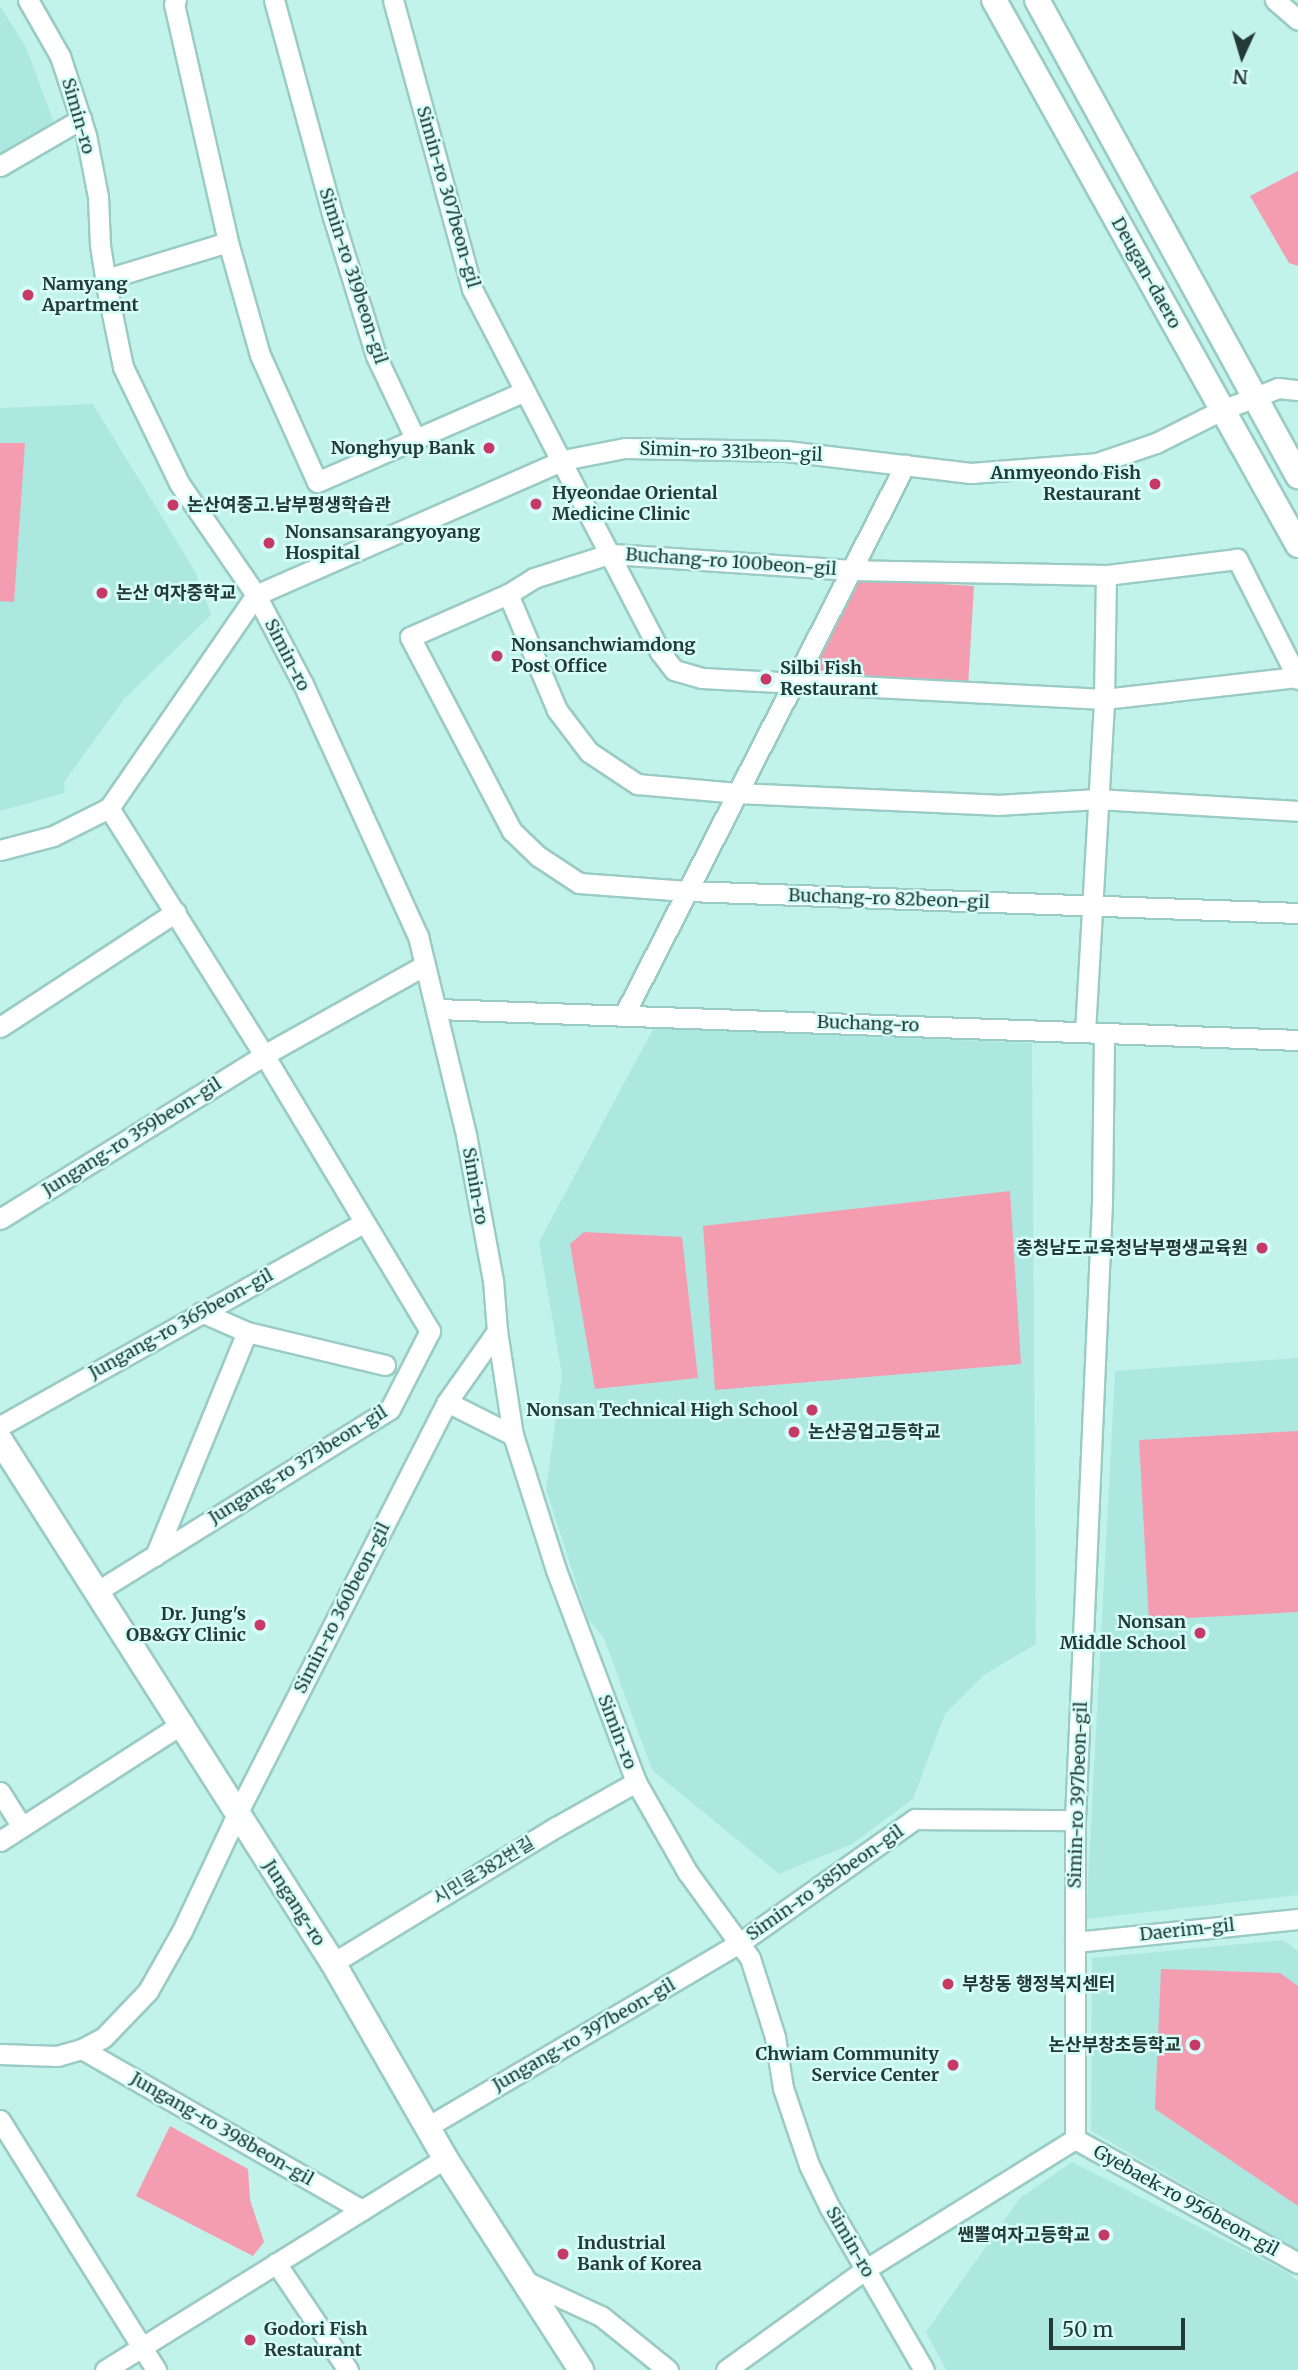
<!DOCTYPE html>
<meta charset="utf-8">
<style>
body{margin:0}
#map{position:relative;width:1298px;height:2370px;overflow:hidden;background:#c1f3eb;font-family:Merriweather,"Noto Sans KR",serif}
div>[style]{position:absolute}
.built>*{inset:0;background:#ade8e0}
.green>*{inset:0;background:#f49db0}
.roads{filter:drop-shadow(2px 0 #9acbc4) drop-shadow(-2px 0 #9acbc4) drop-shadow(0 2px #9acbc4) drop-shadow(0 -2px #9acbc4)}
.minor>*{height:19px;margin:-9.5px;padding:0 9.5px;transform-origin:9.5px;border-radius:9.5px;background:#fff}
.tertiary>*{height:24px;margin:-12px;padding:0 12px;transform-origin:12px;border-radius:12px;background:#fff}
.dots>*{width:19px;height:19px;translate:-50% -50%;box-sizing:border-box;border:4px solid #d6fef8;border-radius:50%}
span{translate:-50% -50%;white-space:nowrap;text-align:center;line-height:1.15;-webkit-text-stroke:5px #d6fef8;paint-order:stroke}
.street-label{font-size:18px;color:#253936}
.poi-label{font-size:18px;color:#253936;font-weight:700}
.left{translate:0 -50%;text-align:left}
.right{translate:-100% -50%;text-align:right}
.north{position:absolute;left:1207px;top:21px;width:70px;height:70px;-webkit-text-stroke:5px #d6fef8;paint-order:stroke;rotate:184deg;font-size:19px;font-weight:700;line-height:28px;text-align:center;color:#253936}
.north::after{content:'';display:block;margin:auto;width:24px;height:32px;background:#253936;clip-path:polygon(50% 0,100% 100%,50% 72%,0 100%)}
.scale{position:absolute;left:1049px;top:2318px;width:136px;height:32px;box-sizing:border-box;border:4px solid #253936;border-top:0;padding-left:9px;font-size:21px;line-height:24px;white-space:nowrap;color:#253936;-webkit-text-stroke:5px #d6fef8;paint-order:stroke}
</style>
<div id="map">
<div class="built">
<div style="clip-path:polygon(0 6px,26px 47px,54px 123px,0 154px)"></div>
<div style="clip-path:polygon(93px 404px,195px 571px,211px 615px,125px 698px,64px 782px,65px 793px,0 811px,0 408px)"></div>
<div style="clip-path:polygon(654px 1027px,1032px 1043px,1036px 1644px,984px 1675px,945px 1714px,913px 1799px,852px 1844px,779px 1874px,652px 1770px,604px 1638px,588px 1619px,546px 1489px,562px 1375px,539px 1242px)"></div>
<div style="clip-path:polygon(1298px 1358px,1298px 1895px,1086px 1919px,1115px 1371px)"></div>
<div style="clip-path:polygon(1283px 1940px,1298px 1951px,1298px 2250px,1091px 2131px,1092px 1958px)"></div>
<div style="clip-path:polygon(1072px 2162px,1285px 2271px,1298px 2281px,1298px 2370px,946px 2370px,926px 2332px,1020px 2198px)"></div>
</div>
<div class="green">
<div style="clip-path:polygon(1298px 171px,1298px 266px,1289px 263px,1250px 196px)"></div>
<div style="clip-path:polygon(0 443px,25px 443px,14px 602px,0 601px)"></div>
<div style="clip-path:polygon(855px 579px,974px 586px,968px 687px,807px 677px)"></div>
<div style="clip-path:polygon(1010px 1191px,1021px 1364px,715px 1390px,703px 1226px)"></div>
<div style="clip-path:polygon(584px 1232px,682px 1237px,698px 1378px,595px 1389px,570px 1244px)"></div>
<div style="clip-path:polygon(1298px 1431px,1298px 1612px,1149px 1620px,1139px 1440px)"></div>
<div style="clip-path:polygon(1161px 1969px,1280px 1973px,1298px 1986px,1298px 2206px,1155px 2109px)"></div>
<div style="clip-path:polygon(170px 2126px,248px 2169px,250px 2200px,264px 2242px,253px 2256px,136px 2196px)"></div>
</div>
<div class="roads">
<div class="minor">
<div style="left:28px;top:0;width:64px;rotate:60.3deg"></div>
<div style="left:60px;top:56px;width:83px;rotate:71.8deg"></div>
<div style="left:86px;top:135px;width:63px;rotate:79deg"></div>
<div style="left:98px;top:197px;width:48px;rotate:87.6deg"></div>
<div style="left:100px;top:245px;width:45px;rotate:81deg"></div>
<div style="left:107px;top:289px;width:80px;rotate:78.4deg"></div>
<div style="left:123px;top:367px;width:129px;rotate:64.2deg"></div>
<div style="left:179px;top:483px;width:136px;rotate:55.5deg"></div>
<div style="left:256px;top:595px;width:101px;rotate:62.2deg"></div>
<div style="left:303px;top:684px;width:277px;rotate:65.5deg"></div>
<div style="left:418px;top:936px;width:205px;rotate:76.4deg"></div>
<div style="left:466px;top:1135px;width:147px;rotate:79.5deg"></div>
<div style="left:493px;top:1280px;width:51px;rotate:85.5deg"></div>
<div style="left:497px;top:1331px;width:105px;rotate:81.3deg"></div>
<div style="left:513px;top:1435px;width:142px;rotate:72.3deg"></div>
<div style="left:556px;top:1570px;width:227px;rotate:69.3deg"></div>
<div style="left:636px;top:1782px;width:105px;rotate:60.3deg"></div>
<div style="left:688px;top:1873px;width:105px;rotate:53.9deg"></div>
<div style="left:750px;top:1958px;width:83px;rotate:72.4deg"></div>
<div style="left:775px;top:2037px;width:52px;rotate:81.1deg"></div>
<div style="left:783px;top:2088px;width:81px;rotate:71.3deg"></div>
<div style="left:809px;top:2165px;width:48px;rotate:64deg"></div>
<div style="left:830px;top:2208px;width:187px;rotate:59.9deg"></div>
<div style="left:176px;top:0;width:4px;rotate:117deg"></div>
<div style="left:174px;top:4px;width:244px;rotate:77.2deg"></div>
<div style="left:228px;top:242px;width:117px;rotate:74.2deg"></div>
<div style="left:260px;top:355px;width:139px;rotate:65.8deg"></div>
<div style="left:317px;top:482px;width:227px;rotate:-23.6deg"></div>
<div style="left:274px;top:0;width:225px;rotate:74.8deg"></div>
<div style="left:333px;top:217px;width:145px;rotate:72.8deg"></div>
<div style="left:376px;top:356px;width:91px;rotate:64.6deg"></div>
<div style="left:393px;top:0;width:300px;rotate:74.7deg"></div>
<div style="left:472px;top:289px;width:409px;rotate:62.6deg"></div>
<div style="left:660px;top:652px;width:23px;rotate:52deg"></div>
<div style="left:674px;top:670px;width:29px;rotate:16deg"></div>
<div style="left:702px;top:678px;width:403px;rotate:3deg"></div>
<div style="left:1104px;top:699px;width:194px;rotate:-6.5deg"></div>
<div style="left:1275px;top:0;width:30px;rotate:41deg"></div>
<div style="left:0;top:166px;width:94px;rotate:-30.1deg"></div>
<div style="left:106px;top:279px;width:127px;rotate:-16.9deg"></div>
<div style="left:508px;top:594px;width:126px;rotate:67.1deg"></div>
<div style="left:557px;top:710px;width:53px;rotate:52.7deg"></div>
<div style="left:589px;top:752px;width:58px;rotate:33.7deg"></div>
<div style="left:637px;top:784px;width:100px;rotate:5.1deg"></div>
<div style="left:737px;top:793px;width:260px;rotate:2.6deg"></div>
<div style="left:997px;top:805px;width:101px;rotate:-3.4deg"></div>
<div style="left:1098px;top:799px;width:200px;rotate:3.4deg"></div>
<div style="left:256px;top:595px;width:335px;rotate:-23.7deg"></div>
<div style="left:563px;top:460px;width:63px;rotate:-11deg"></div>
<div style="left:625px;top:448px;width:161px;rotate:1.1deg"></div>
<div style="left:786px;top:451px;width:186px;rotate:6.8deg"></div>
<div style="left:971px;top:473px;width:126px;rotate:-4.5deg"></div>
<div style="left:1097px;top:463px;width:62px;rotate:-18.7deg"></div>
<div style="left:1156px;top:443px;width:74px;rotate:-26.6deg"></div>
<div style="left:1222px;top:410px;width:60px;rotate:-21.4deg"></div>
<div style="left:1278px;top:388px;width:20px;rotate:6deg"></div>
<div style="left:1298px;top:679px;width:135px;rotate:-116.9deg"></div>
<div style="left:1237px;top:559px;width:132px;rotate:173deg"></div>
<div style="left:1106px;top:575px;width:254px;rotate:-178.9deg"></div>
<div style="left:852px;top:570px;width:244px;rotate:-176.2deg"></div>
<div style="left:609px;top:554px;width:79px;rotate:162.3deg"></div>
<div style="left:534px;top:578px;width:31px;rotate:148deg"></div>
<div style="left:508px;top:594px;width:107px;rotate:156.3deg"></div>
<div style="left:410px;top:637px;width:219px;rotate:62.3deg"></div>
<div style="left:512px;top:831px;width:36px;rotate:44deg"></div>
<div style="left:538px;top:856px;width:49px;rotate:33.4deg"></div>
<div style="left:579px;top:883px;width:108px;rotate:4.2deg"></div>
<div style="left:687px;top:891px;width:611px;rotate:2.06deg"></div>
<div style="left:0;top:850px;width:55px;rotate:-14.8deg"></div>
<div style="left:53px;top:836px;width:63px;rotate:-26.6deg"></div>
<div style="left:109px;top:808px;width:259px;rotate:-55.4deg"></div>
<div style="left:437px;top:1009px;width:862px;rotate:2.06deg"></div>
<div style="left:624px;top:1015px;width:618px;rotate:-62.94deg"></div>
<div style="left:0;top:1027px;width:210px;rotate:-33.2deg"></div>
<div style="left:1085px;top:1032px;width:334px;rotate:-86.7deg"></div>
<div style="left:1104px;top:699px;width:124px;rotate:-89.1deg"></div>
<div style="left:0;top:1219px;width:311px;rotate:-31.8deg"></div>
<div style="left:264px;top:1055px;width:184px;rotate:-29.2deg"></div>
<div style="left:247px;top:1332px;width:142px;rotate:13.4deg"></div>
<div style="left:447px;top:1402px;width:74px;rotate:26.6deg"></div>
<div style="left:0;top:1426px;width:416px;rotate:-29.2deg"></div>
<div style="left:155px;top:1556px;width:242px;rotate:-67.7deg"></div>
<div style="left:247px;top:1332px;width:50px;rotate:-156.5deg"></div>
<div style="left:96px;top:1592px;width:346px;rotate:-31.9deg"></div>
<div style="left:390px;top:1409px;width:88px;rotate:-62.9deg"></div>
<div style="left:430px;top:1331px;width:322px;rotate:-121deg"></div>
<div style="left:264px;top:1055px;width:292px;rotate:-122.1deg"></div>
<div style="left:0;top:1792px;width:41px;rotate:57.8deg"></div>
<div style="left:0;top:1841px;width:218px;rotate:-32.8deg"></div>
<div style="left:1075px;top:1942px;width:224px;rotate:-5.9deg"></div>
<div style="left:333px;top:1963px;width:261px;rotate:-31.4deg"></div>
<div style="left:556px;top:1827px;width:92px;rotate:-29.4deg"></div>
<div style="left:82px;top:2049px;width:323px;rotate:29.9deg"></div>
<div style="left:0;top:2054px;width:57px;rotate:2deg"></div>
<div style="left:57px;top:2056px;width:26px;rotate:-16deg"></div>
<div style="left:82px;top:2049px;width:24px;rotate:-28deg"></div>
<div style="left:103px;top:2038px;width:65px;rotate:-46.2deg"></div>
<div style="left:148px;top:1991px;width:69px;rotate:-60.5deg"></div>
<div style="left:182px;top:1931px;width:129px;rotate:-64.8deg"></div>
<div style="left:237px;top:1814px;width:462px;rotate:-63deg"></div>
<div style="left:447px;top:1402px;width:87px;rotate:-54.8deg"></div>
<div style="left:0;top:2120px;width:295px;rotate:58deg"></div>
<div style="left:427px;top:2127px;width:364px;rotate:-30.5deg"></div>
<div style="left:741px;top:1942px;width:213px;rotate:-35.3deg"></div>
<div style="left:915px;top:1819px;width:160px;rotate:0.4deg"></div>
<div style="left:1075px;top:2139px;width:319px;rotate:-90deg"></div>
<div style="left:1075px;top:1820px;width:620px;rotate:-87.5deg"></div>
<div style="left:1102px;top:1201px;width:168px;rotate:-89.3deg"></div>
<div style="left:1075px;top:2139px;width:255px;rotate:29.1deg"></div>
<div style="left:276px;top:2263px;width:129px;rotate:56.1deg"></div>
<div style="left:527px;top:2282px;width:81px;rotate:24.7deg"></div>
<div style="left:601px;top:2316px;width:86px;rotate:38.9deg"></div>
<div style="left:105px;top:2370px;width:401px;rotate:-31.9deg"></div>
<div style="left:726px;top:2370px;width:173px;rotate:-35.8deg"></div>
<div style="left:866px;top:2269px;width:246px;rotate:-31.9deg"></div>
</div>
<div class="tertiary">
<div style="left:994px;top:0;width:624px;rotate:60.85deg"></div>
<div style="left:1037px;top:0;width:543px;rotate:61.26deg"></div>
<div style="left:0;top:1440px;width:620px;rotate:57.51deg"></div>
<div style="left:333px;top:1963px;width:225px;rotate:60.1deg"></div>
<div style="left:445px;top:2158px;width:252px;rotate:57.3deg"></div>
</div>
</div>
<div class="dots">
<div style="left:28px;top:295px;background:#c73967"></div>
<div style="left:489px;top:448px;background:#c73967"></div>
<div style="left:1155px;top:484px;background:#c73967"></div>
<div style="left:536px;top:504px;background:#c73967"></div>
<div style="left:173px;top:505px;background:#c73967"></div>
<div style="left:269px;top:543px;background:#c73967"></div>
<div style="left:102px;top:593px;background:#c73967"></div>
<div style="left:497px;top:656px;background:#c73967"></div>
<div style="left:766px;top:679px;background:#c73967"></div>
<div style="left:1262px;top:1248px;background:#c73967"></div>
<div style="left:812px;top:1410px;background:#c73967"></div>
<div style="left:794px;top:1432px;background:#c73967"></div>
<div style="left:260px;top:1625px;background:#c73967"></div>
<div style="left:1200px;top:1633px;background:#c73967"></div>
<div style="left:948px;top:1984px;background:#c73967"></div>
<div style="left:1195px;top:2045px;background:#c73967"></div>
<div style="left:953px;top:2065px;background:#c73967"></div>
<div style="left:1104px;top:2235px;background:#c73967"></div>
<div style="left:563px;top:2254px;background:#c73967"></div>
<div style="left:250px;top:2340px;background:#c73967"></div>
</div>
<div class="street-label">
<span style="left:78px;top:116px;rotate:74deg">Simin-ro</span>
<span style="left:448px;top:197px;rotate:74deg">Simin-ro 307beon-gil</span>
<span style="left:1146px;top:273px;rotate:61deg">Deugan-daero</span>
<span style="left:353px;top:276px;rotate:72deg">Simin-ro 319beon-gil</span>
<span style="left:731px;top:452px;rotate:2deg">Simin-ro 331beon-gil</span>
<span style="left:731px;top:562px;rotate:4deg">Buchang-ro 100beon-gil</span>
<span style="left:287px;top:655px;rotate:63deg">Simin-ro</span>
<span style="left:889px;top:899px;rotate:2deg">Buchang-ro 82beon-gil</span>
<span style="left:868px;top:1024px;rotate:2deg">Buchang-ro</span>
<span style="left:132px;top:1137px;rotate:-32deg">Jungang-ro 359beon-gil</span>
<span style="left:475px;top:1186px;rotate:80deg">Simin-ro</span>
<span style="left:181px;top:1324px;rotate:-29deg">Jungang-ro 365beon-gil</span>
<span style="left:298px;top:1465px;rotate:-32deg">Jungang-ro 373beon-gil</span>
<span style="left:342px;top:1608px;rotate:-63deg">Simin-ro 360beon-gil</span>
<span style="left:617px;top:1732px;rotate:69deg">Simin-ro</span>
<span style="left:1078px;top:1795px;rotate:-88deg">Simin-ro 397beon-gil</span>
<span style="left:484px;top:1871px;rotate:-31deg">시민로382번길</span>
<span style="left:825px;top:1883px;rotate:-35deg">Simin-ro 385beon-gil</span>
<span style="left:294px;top:1903px;rotate:57deg">Jungang-ro</span>
<span style="left:1187px;top:1930px;rotate:-6deg">Daerim-gil</span>
<span style="left:584px;top:2035px;rotate:-30deg">Jungang-ro 397beon-gil</span>
<span style="left:222px;top:2129px;rotate:30deg">Jungang-ro 398beon-gil</span>
<span style="left:1186px;top:2201px;rotate:29deg">Gyebaek-ro 956beon-gil</span>
<span style="left:850px;top:2242px;rotate:60deg">Simin-ro</span>
</div>
<div class="poi-label">
<span class="left" style="left:42px;top:295px">Namyang<br>Apartment</span>
<span class="right" style="left:475px;top:448px">Nonghyup Bank</span>
<span class="right" style="left:1141px;top:484px">Anmyeondo Fish<br>Restaurant</span>
<span class="left" style="left:552px;top:504px">Hyeondae Oriental<br>Medicine Clinic</span>
<span class="left" style="left:187px;top:505px">논산여중고.남부평생학습관</span>
<span class="left" style="left:285px;top:543px">Nonsansarangyoyang<br>Hospital</span>
<span class="left" style="left:116px;top:593px">논산 여자중학교</span>
<span class="left" style="left:511px;top:656px">Nonsanchwiamdong<br>Post Office</span>
<span class="left" style="left:780px;top:679px">Silbi Fish<br>Restaurant</span>
<span class="right" style="left:1248px;top:1248px">충청남도교육청남부평생교육원</span>
<span class="right" style="left:798px;top:1410px">Nonsan Technical High School</span>
<span class="left" style="left:808px;top:1432px">논산공업고등학교</span>
<span class="right" style="left:246px;top:1625px">Dr. Jung's<br>OB&amp;GY Clinic</span>
<span class="right" style="left:1186px;top:1633px">Nonsan<br>Middle School</span>
<span class="left" style="left:962px;top:1984px">부창동 행정복지센터</span>
<span class="right" style="left:1181px;top:2045px">논산부창초등학교</span>
<span class="right" style="left:939px;top:2065px">Chwiam Community<br>Service Center</span>
<span class="right" style="left:1090px;top:2235px">쌘뽈여자고등학교</span>
<span class="left" style="left:577px;top:2254px">Industrial<br>Bank of Korea</span>
<span class="left" style="left:264px;top:2340px">Godori Fish<br>Restaurant</span>
</div>
<div class="north">N</div>
<div class="scale">50 m</div>
</div>
